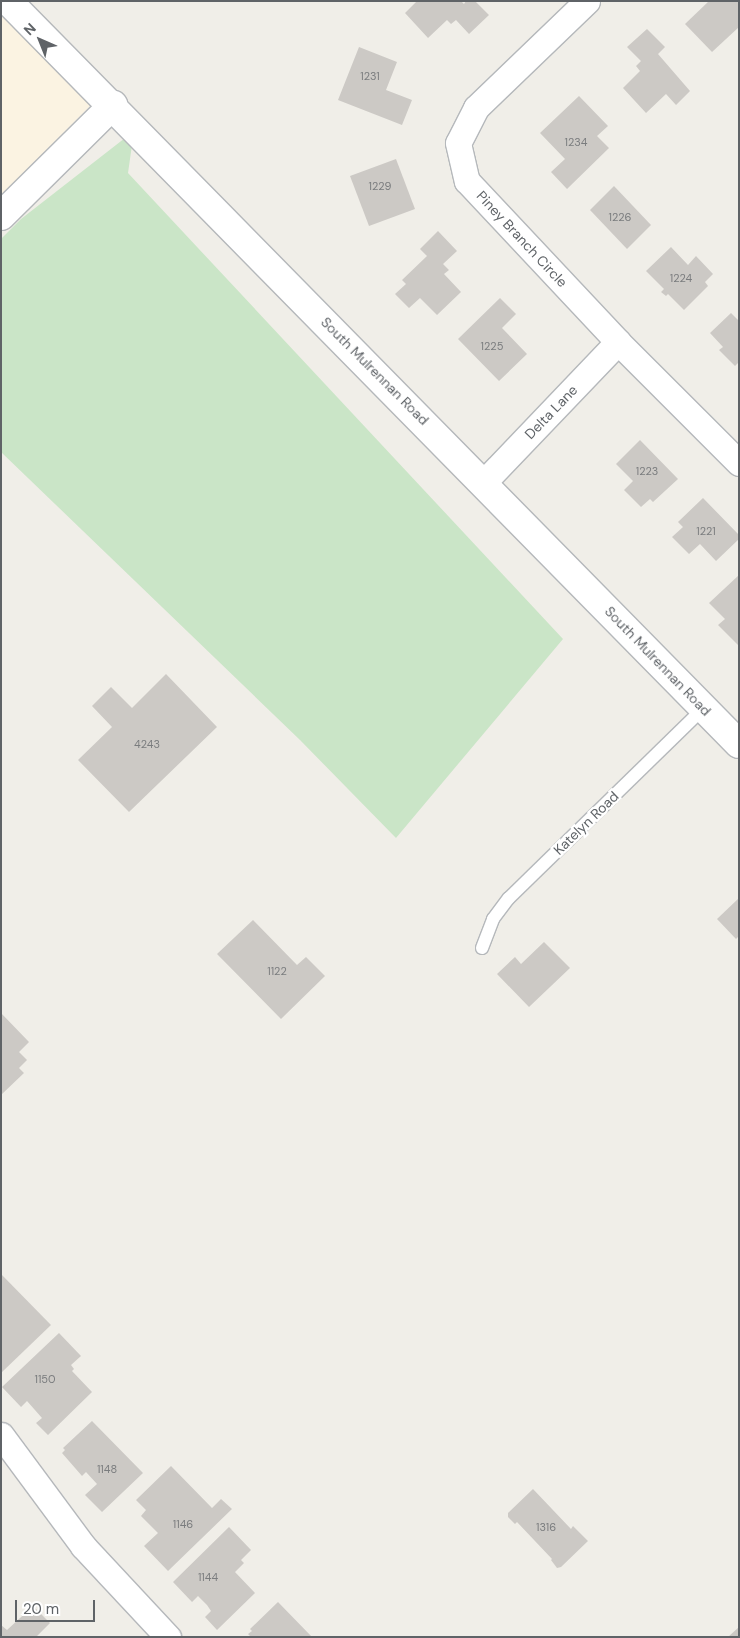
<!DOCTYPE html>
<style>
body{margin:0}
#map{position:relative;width:740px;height:1638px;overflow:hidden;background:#f0eee8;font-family:"DM Sans",sans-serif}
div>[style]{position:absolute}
.commercial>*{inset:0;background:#fbf3e2}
.green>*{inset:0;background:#cae5c7}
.building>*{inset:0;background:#ccc9c5}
.roads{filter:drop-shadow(1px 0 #b5b8bb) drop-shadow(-1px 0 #b5b8bb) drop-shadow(0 1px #b5b8bb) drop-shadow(0 -1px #b5b8bb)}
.lane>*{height:12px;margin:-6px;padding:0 6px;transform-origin:6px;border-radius:6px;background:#fff}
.street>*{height:25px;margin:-12.5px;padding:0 12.5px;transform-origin:12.5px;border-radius:12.5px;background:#fff}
.secondary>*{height:28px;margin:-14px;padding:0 14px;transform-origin:14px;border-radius:14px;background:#fff}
span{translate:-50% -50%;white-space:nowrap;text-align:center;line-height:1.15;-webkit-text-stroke:4.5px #fff;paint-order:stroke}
.number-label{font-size:11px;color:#7a7c7e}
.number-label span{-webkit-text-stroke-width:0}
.street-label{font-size:14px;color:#5f6367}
.frame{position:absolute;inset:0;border:2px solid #5f6367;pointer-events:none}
.north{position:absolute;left:15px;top:15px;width:50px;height:50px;-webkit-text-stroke:4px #fff;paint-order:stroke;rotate:316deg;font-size:14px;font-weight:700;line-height:20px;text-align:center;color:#5f6367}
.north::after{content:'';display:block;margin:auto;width:18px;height:22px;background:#5f6367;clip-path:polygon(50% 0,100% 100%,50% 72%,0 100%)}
.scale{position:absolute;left:15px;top:1600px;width:80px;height:22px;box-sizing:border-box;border:2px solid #5f6367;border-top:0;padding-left:6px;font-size:15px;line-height:18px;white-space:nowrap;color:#5f6367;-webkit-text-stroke:4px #fff;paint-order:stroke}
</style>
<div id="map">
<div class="commercial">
<div style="clip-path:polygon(1px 14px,92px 104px,1px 195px)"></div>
</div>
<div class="green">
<div style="clip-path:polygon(125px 138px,132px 145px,128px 173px,563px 639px,396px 838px,300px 740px,1px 452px,1px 239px,21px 219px)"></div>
</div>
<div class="building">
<div style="clip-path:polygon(417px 1px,461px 1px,464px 4px,466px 1px,475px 1px,489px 15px,469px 34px,456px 20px,451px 24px,447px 20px,428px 38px,405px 13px)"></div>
<div style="clip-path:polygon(709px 1px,739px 1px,739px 27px,712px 52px,685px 24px)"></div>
<div style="clip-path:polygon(647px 29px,665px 47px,658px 54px,690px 91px,676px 105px,666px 94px,646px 113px,623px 88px,640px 71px,636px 66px,641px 61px,627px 47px)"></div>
<div style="clip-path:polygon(359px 47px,397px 62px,386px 90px,412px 100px,402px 125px,338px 100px)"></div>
<div style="clip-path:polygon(579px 96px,608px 126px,597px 136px,609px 148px,567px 189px,551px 172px,565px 159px,540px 133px)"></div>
<div style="clip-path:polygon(396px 159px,415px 209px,369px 226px,350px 176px)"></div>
<div style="clip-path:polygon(614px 186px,651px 225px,627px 249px,590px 210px)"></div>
<div style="clip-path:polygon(438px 231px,457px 251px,443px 264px,449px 270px,444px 274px,461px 292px,437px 315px,420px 298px,409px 308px,395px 294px,406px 284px,402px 280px,427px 256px,420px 249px)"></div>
<div style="clip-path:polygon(671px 247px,688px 265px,696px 256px,713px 274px,705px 282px,708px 286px,684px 310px,668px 294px,666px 296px,661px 292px,664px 289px,646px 271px)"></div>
<div style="clip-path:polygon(500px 298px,516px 314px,502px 328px,527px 354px,499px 381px,458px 339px)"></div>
<div style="clip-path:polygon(731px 313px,739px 321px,739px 362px,735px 366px,719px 350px,723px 347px,710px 333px)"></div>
<div style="clip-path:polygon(640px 440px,678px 479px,653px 502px,650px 499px,641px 507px,624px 490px,633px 481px,616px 464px)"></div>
<div style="clip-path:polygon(703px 498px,739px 535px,739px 539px,716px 561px,700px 544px,689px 554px,672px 537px,683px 527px,678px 522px)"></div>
<div style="clip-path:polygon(739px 575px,739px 646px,718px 625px,725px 619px,709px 603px)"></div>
<div style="clip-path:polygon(166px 674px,217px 727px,129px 812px,78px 760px,112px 727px,92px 706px,111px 687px,132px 708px)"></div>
<div style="clip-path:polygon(739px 898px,739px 936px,736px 939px,717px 919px)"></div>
<div style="clip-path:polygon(253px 920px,297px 965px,306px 957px,325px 976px,281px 1019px,217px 954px)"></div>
<div style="clip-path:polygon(544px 942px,570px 968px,529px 1007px,497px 974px,515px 957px,521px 964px)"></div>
<div style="clip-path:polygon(1px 1013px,29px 1042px,19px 1052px,27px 1060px,19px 1068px,24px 1073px,1px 1095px)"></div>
<div style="clip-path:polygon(1px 1274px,51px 1325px,1px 1373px)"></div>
<div style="clip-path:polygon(59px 1333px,81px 1356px,71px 1365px,74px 1369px,72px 1371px,92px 1392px,48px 1435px,36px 1423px,42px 1418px,27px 1401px,21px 1407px,2px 1387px)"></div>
<div style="clip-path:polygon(92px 1421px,143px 1473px,102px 1512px,85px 1495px,97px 1484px,86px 1472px,82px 1476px,62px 1453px,65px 1450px,63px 1448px)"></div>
<div style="clip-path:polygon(171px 1466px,212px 1508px,221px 1499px,232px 1509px,168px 1571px,144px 1546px,158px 1533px,141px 1516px,146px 1510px,136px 1500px)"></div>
<div style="clip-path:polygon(533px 1489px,571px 1529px,573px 1526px,588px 1541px,561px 1567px,557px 1568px,551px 1560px,552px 1559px,517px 1522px,515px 1524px,508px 1517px,508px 1513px)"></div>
<div style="clip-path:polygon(229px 1527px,251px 1550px,241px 1560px,244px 1563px,235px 1572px,255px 1593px,217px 1630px,205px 1617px,211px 1611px,207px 1605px,198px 1596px,192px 1602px,173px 1582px)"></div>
<div style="clip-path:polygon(278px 1602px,312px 1637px,251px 1637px,248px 1634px,252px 1631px,250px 1629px)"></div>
<div style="clip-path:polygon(33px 1606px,50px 1623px,36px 1637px,1px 1637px,1px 1625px,7px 1630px)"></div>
<div style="clip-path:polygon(739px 1627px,739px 1637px,728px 1637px)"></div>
</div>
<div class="roads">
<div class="lane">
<div style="left:482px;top:948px;width:31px;rotate:-69deg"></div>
<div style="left:493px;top:919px;width:26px;rotate:-53deg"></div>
<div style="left:509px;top:898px;width:272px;rotate:-44.3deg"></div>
</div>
<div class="street">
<div style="left:587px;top:1px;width:154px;rotate:136.1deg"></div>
<div style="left:476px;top:108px;width:39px;rotate:117deg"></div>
<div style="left:458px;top:143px;width:39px;rotate:77deg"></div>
<div style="left:467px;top:181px;width:221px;rotate:46.8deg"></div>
<div style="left:618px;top:342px;width:171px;rotate:45deg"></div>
<div style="left:484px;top:482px;width:194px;rotate:-46.3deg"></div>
<div style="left:1px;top:1435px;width:138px;rotate:53.5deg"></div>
<div style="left:83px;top:1546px;width:125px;rotate:47deg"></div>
</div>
<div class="secondary">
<div style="left:8px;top:1px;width:1042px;rotate:45.47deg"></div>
<div style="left:1px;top:216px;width:158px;rotate:-44.7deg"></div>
</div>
</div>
<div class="number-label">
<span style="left:370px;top:76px">1231</span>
<span style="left:576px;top:142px">1234</span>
<span style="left:380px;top:186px">1229</span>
<span style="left:620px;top:217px">1226</span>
<span style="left:681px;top:278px">1224</span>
<span style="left:492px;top:346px">1225</span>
<span style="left:647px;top:471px">1223</span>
<span style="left:706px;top:531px">1221</span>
<span style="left:147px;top:744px">4243</span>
<span style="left:277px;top:971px">1122</span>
<span style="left:45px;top:1379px">1150</span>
<span style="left:107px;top:1469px">1148</span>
<span style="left:183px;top:1524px">1146</span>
<span style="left:546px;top:1527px">1316</span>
<span style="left:208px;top:1577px">1144</span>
</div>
<div class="street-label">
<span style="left:522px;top:239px;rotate:47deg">Piney Branch Circle</span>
<span style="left:375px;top:371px;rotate:45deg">South Mulrennan Road</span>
<span style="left:551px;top:412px;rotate:-46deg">Delta Lane</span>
<span style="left:658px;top:661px;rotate:46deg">South Mulrennan Road</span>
<span style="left:586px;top:823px;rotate:-44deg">Katelyn Road</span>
</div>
<div class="frame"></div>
<div class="north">N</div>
<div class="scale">20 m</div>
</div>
